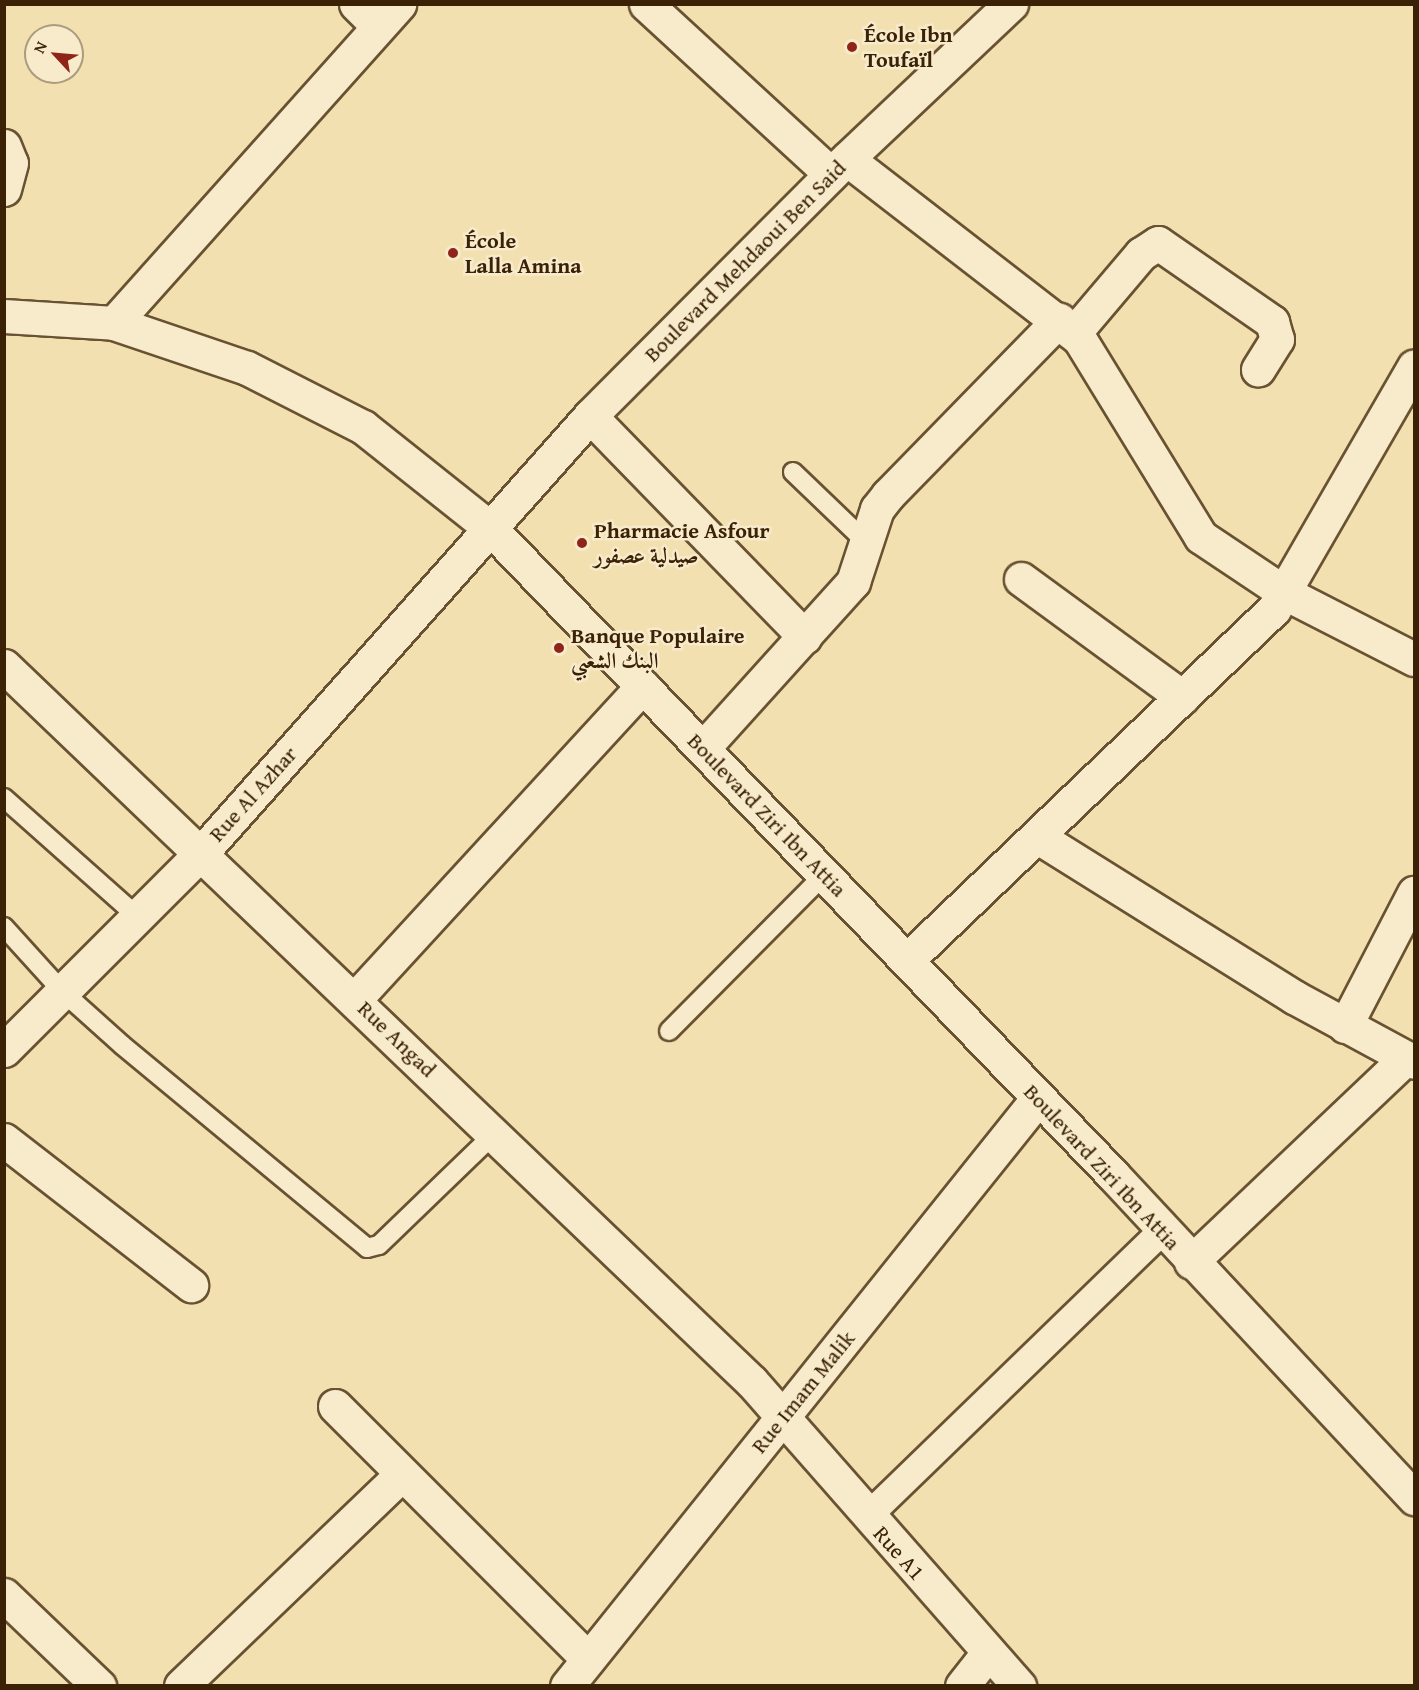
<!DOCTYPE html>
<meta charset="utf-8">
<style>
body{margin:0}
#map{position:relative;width:1419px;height:1690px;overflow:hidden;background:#f3e0b0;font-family:"Gentium Book Plus",Amiri,serif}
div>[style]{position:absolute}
.roads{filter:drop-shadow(2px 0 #695231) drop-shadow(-2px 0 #695231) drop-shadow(0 2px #695231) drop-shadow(0 -2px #695231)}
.service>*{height:18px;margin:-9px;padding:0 9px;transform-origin:9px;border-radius:9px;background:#f7ebcc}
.pedestrian>*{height:27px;margin:-13.5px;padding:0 13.5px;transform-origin:13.5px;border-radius:13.5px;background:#f7ebcc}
.minor>*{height:33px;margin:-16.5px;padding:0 16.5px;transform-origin:16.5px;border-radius:16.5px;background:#f7ebcc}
.tertiary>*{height:33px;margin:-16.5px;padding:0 16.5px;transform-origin:16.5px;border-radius:16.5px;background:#f7ebcc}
.dots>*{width:16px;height:16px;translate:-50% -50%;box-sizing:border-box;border:3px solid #f7ebcc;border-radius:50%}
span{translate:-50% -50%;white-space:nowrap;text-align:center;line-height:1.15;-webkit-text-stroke:5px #f7ebcc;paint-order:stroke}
.poi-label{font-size:22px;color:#3b2207;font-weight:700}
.left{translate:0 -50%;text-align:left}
.street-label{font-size:22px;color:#3b2207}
.frame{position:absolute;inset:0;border:6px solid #3b2207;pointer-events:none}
.north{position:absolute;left:24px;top:24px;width:60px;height:60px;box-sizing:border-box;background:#f7ebcc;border:2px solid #ac9b7d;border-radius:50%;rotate:296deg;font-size:16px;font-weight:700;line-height:24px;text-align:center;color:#3b2207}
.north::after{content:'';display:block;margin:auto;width:21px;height:27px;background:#8f2418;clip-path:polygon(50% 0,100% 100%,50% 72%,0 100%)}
</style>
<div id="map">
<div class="roads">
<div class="service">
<div style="left:793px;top:472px;width:104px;rotate:43.8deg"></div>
<div style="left:4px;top:798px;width:178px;rotate:41.6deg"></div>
<div style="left:4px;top:927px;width:88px;rotate:47.8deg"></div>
<div style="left:63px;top:992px;width:79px;rotate:41.9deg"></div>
<div style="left:122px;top:1045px;width:318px;rotate:39.6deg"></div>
<div style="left:367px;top:1248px;width:12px;rotate:-14deg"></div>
<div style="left:379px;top:1245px;width:161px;rotate:-44deg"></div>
<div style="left:669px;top:1031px;width:218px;rotate:-45.2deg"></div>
</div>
<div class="pedestrian">
<div style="left:867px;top:1516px;width:412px;rotate:-44.1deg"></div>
</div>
<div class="minor">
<div style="left:356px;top:4px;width:31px;rotate:45deg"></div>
<div style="left:646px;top:4px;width:251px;rotate:42.6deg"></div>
<div style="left:4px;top:146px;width:18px;rotate:68deg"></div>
<div style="left:11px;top:163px;width:27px;rotate:105deg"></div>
<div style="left:847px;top:159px;width:293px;rotate:37.7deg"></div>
<div style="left:1079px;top:338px;width:233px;rotate:58.5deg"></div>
<div style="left:1201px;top:537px;width:101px;rotate:33.7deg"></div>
<div style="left:1285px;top:593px;width:145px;rotate:27.1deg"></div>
<div style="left:114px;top:323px;width:428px;rotate:-48.2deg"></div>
<div style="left:1074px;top:333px;width:104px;rotate:-49.7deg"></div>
<div style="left:1141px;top:254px;width:20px;rotate:-33deg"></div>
<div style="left:1158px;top:243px;width:139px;rotate:34.7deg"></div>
<div style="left:1272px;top:322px;width:18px;rotate:74deg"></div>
<div style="left:1277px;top:339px;width:36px;rotate:122deg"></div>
<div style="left:590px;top:416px;width:308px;rotate:45.8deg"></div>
<div style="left:1021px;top:579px;width:200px;rotate:36.2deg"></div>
<div style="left:4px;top:666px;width:1035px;rotate:43.75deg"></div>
<div style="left:752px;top:1382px;width:405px;rotate:48.7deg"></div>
<div style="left:703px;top:748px;width:224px;rotate:-47.9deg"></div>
<div style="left:853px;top:582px;width:77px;rotate:-71.8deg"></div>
<div style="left:877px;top:509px;width:18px;rotate:-52deg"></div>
<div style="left:888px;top:495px;width:245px;rotate:-45.7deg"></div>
<div style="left:1038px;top:837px;width:302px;rotate:32deg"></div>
<div style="left:1294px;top:997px;width:136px;rotate:28.4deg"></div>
<div style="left:907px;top:960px;width:508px;rotate:-43.72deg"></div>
<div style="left:1274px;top:609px;width:280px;rotate:-60deg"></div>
<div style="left:355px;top:999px;width:425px;rotate:-47.4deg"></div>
<div style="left:1345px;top:1026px;width:150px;rotate:-62.6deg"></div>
<div style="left:4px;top:1140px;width:237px;rotate:37.8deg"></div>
<div style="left:1191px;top:1262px;width:295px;rotate:-43.5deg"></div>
<div style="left:335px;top:1406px;width:358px;rotate:45deg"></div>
<div style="left:181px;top:1686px;width:306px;rotate:-43.8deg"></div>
<div style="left:567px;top:1686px;width:753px;rotate:-51.3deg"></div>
<div style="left:962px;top:1686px;width:42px;rotate:-51.8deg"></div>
</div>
<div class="tertiary">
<div style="left:4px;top:316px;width:110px;rotate:3.6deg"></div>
<div style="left:114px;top:323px;width:140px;rotate:18.7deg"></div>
<div style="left:247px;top:368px;width:130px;rotate:27deg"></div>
<div style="left:363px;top:427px;width:162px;rotate:38.5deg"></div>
<div style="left:490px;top:528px;width:898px;rotate:46.08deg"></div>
<div style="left:1113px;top:1175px;width:442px;rotate:47deg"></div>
<div style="left:4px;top:1050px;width:280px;rotate:-45deg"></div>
<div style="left:202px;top:852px;width:584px;rotate:-48.33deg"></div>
<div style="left:590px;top:416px;width:342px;rotate:-45.1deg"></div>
<div style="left:831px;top:174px;width:248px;rotate:-43.4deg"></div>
<div style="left:4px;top:1595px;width:132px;rotate:43.8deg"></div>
</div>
</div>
<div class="dots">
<div style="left:852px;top:47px;background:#8f2418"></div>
<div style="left:453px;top:253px;background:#8f2418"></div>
<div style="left:582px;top:543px;background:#8f2418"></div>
<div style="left:559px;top:648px;background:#8f2418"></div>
</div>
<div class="poi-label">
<span class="left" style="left:864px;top:47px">École Ibn<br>Toufaïl</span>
<span class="left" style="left:465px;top:253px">École<br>Lalla Amina</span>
<span class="left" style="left:594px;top:543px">Pharmacie Asfour<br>صيدلية عصفور</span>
<span class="left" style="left:571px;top:648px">Banque Populaire<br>البنك الشعبي</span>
</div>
<div class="street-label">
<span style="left:745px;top:261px;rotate:-45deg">Boulevard Mehdaoui Ben Said</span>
<span style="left:253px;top:794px;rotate:-48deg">Rue Al Azhar</span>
<span style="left:767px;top:815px;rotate:46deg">Boulevard Ziri Ibn Attia</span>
<span style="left:397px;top:1039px;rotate:44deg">Rue Angad</span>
<span style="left:1102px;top:1167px;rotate:47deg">Boulevard Ziri Ibn Attia</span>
<span style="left:803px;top:1392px;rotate:-51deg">Rue Imam Malik</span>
<span style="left:899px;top:1553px;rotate:48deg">Rue A1</span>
</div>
<div class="frame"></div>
<div class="north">N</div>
</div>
